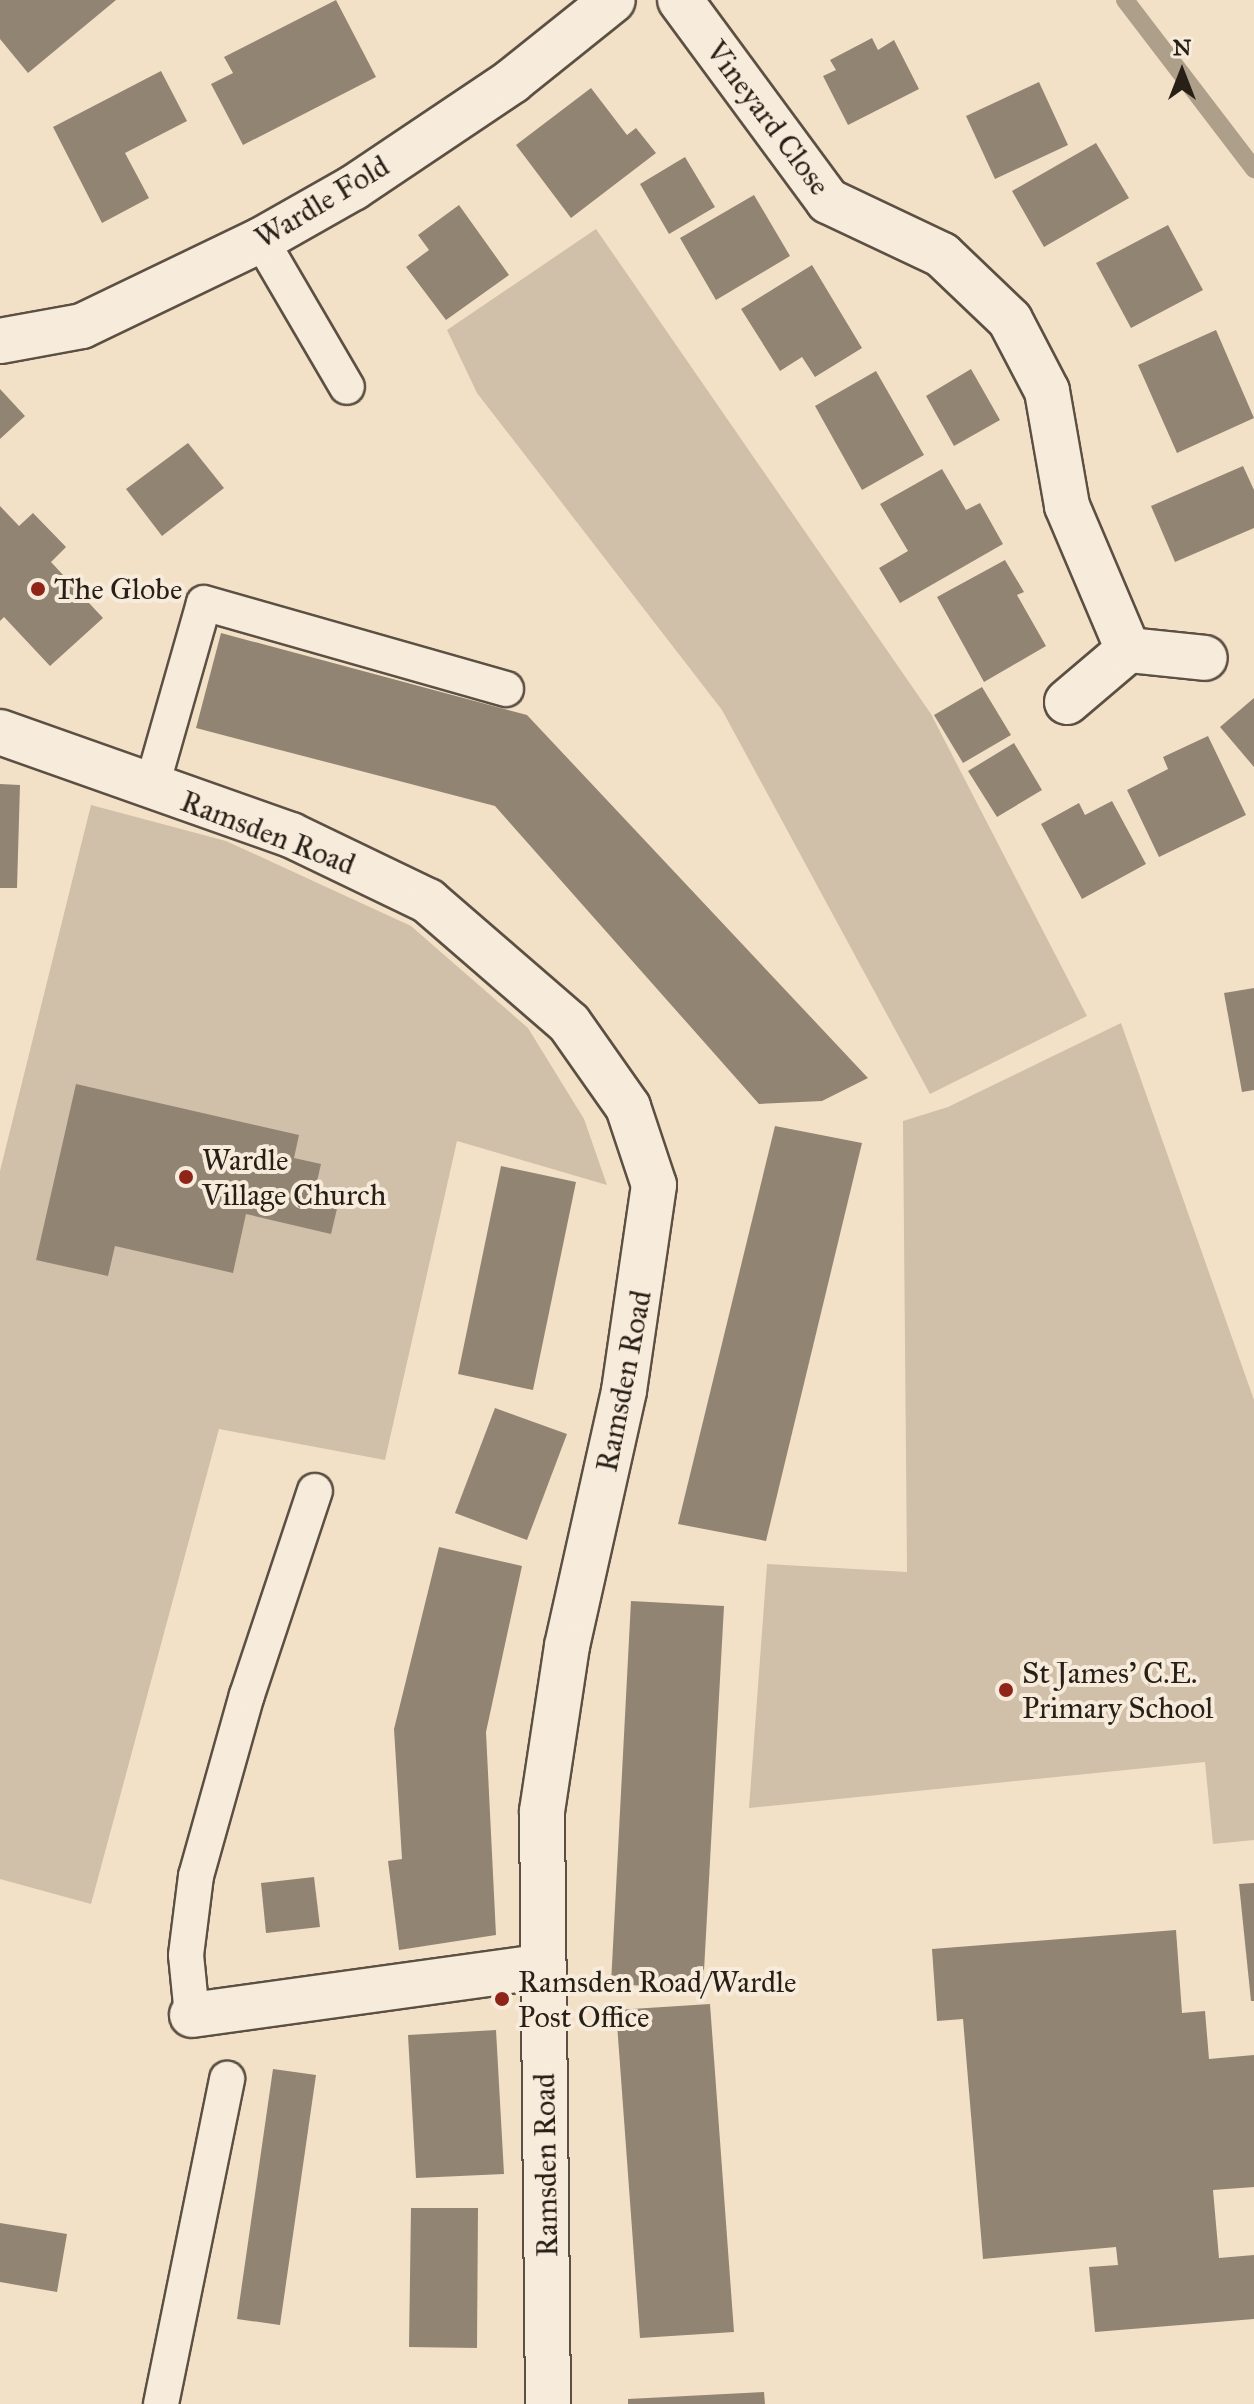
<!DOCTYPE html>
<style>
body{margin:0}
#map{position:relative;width:1254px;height:2404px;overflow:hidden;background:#f3e1c7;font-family:"IM FELL Great Primer",serif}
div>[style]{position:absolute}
.green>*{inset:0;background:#d0c0a9}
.stream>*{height:18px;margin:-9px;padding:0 9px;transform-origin:9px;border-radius:9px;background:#ae9f8b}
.building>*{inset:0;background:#928473}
.roads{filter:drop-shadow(2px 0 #5b5043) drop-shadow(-2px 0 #5b5043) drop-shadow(0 2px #5b5043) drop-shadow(0 -2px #5b5043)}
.service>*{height:34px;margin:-17px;padding:0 17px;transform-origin:17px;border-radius:17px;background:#f7ecdb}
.minor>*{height:44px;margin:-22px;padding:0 22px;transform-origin:22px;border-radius:22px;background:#f7ecdb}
.tertiary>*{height:44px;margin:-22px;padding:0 22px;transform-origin:22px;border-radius:22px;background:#f7ecdb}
.dots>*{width:22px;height:22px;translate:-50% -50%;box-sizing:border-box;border:4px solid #f7ecdb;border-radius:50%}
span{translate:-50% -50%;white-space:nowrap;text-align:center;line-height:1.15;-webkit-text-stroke:8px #f7ecdb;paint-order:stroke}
.street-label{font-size:30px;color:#281f17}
.poi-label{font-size:30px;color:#281f17}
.left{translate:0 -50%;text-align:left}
.north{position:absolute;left:1142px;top:32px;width:80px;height:80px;-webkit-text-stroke:6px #f7ecdb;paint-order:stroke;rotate:0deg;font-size:22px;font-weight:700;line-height:32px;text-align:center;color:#281f17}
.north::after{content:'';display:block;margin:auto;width:28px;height:36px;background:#281f17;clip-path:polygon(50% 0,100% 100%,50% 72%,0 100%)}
</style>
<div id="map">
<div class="green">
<div style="clip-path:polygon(596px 229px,931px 714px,1087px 1016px,930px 1094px,722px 710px,477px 393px,447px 330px)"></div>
<div style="clip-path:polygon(91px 805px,226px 841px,411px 926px,528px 1028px,584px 1119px,607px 1185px,457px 1141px,385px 1460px,219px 1429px,91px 1904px,0 1879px,0 1171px)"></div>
<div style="clip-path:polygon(1121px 1023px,1254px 1400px,1254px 1840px,1213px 1844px,1205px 1762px,749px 1808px,767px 1564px,907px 1572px,903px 1121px,948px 1107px)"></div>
</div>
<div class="stream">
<div style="left:1125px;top:0;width:213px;rotate:52.6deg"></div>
</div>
<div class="building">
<div style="clip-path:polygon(0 0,116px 0,28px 73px,0 39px)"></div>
<div style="clip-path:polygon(336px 0,376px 77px,243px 145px,211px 84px,233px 73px,224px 57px)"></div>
<div style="clip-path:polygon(872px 38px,878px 50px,894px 40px,919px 89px,848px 125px,823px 76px,836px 70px,830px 60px)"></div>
<div style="clip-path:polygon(161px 71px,187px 121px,125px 153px,149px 198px,102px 223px,53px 127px)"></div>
<div style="clip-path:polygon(1039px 82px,1068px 145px,995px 179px,966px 116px)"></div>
<div style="clip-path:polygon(591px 88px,627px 135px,636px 128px,656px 153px,571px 218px,516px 145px)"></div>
<div style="clip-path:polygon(1096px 143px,1129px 198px,1044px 247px,1012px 191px)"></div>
<div style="clip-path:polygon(685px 157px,715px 207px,669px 234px,640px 184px)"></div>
<div style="clip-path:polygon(754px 195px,790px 256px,716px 300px,680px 238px)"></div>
<div style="clip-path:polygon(459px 205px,509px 275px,446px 320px,406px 267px,429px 250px,418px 235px)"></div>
<div style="clip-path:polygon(1168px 225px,1203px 290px,1131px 328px,1096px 263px)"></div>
<div style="clip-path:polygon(812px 265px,862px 348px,815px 377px,802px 357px,780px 371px,741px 309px)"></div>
<div style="clip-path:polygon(1216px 330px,1254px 418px,1177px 453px,1138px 365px)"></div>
<div style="clip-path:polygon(971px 369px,1000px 420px,954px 446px,926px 396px)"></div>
<div style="clip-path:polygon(876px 371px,924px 455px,862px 490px,815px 406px)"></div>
<div style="clip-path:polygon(0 389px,25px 416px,0 439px)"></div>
<div style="clip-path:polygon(188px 443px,224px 488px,162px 536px,126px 489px)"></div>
<div style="clip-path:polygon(1243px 466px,1254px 490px,1254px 528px,1175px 562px,1151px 506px)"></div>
<div style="clip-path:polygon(942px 469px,966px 510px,980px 503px,1003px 544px,900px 603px,879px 568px,908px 551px,880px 504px)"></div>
<div style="clip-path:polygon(0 506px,19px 526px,33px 513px,66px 547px,51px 562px,103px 618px,50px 666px,4px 617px,0 621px)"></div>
<div style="clip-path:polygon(1005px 560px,1024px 592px,1017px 595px,1046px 646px,984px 682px,937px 597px)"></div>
<div style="clip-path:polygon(221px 633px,527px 715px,868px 1078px,822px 1101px,759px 1104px,495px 806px,196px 728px)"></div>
<div style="clip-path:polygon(982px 687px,1011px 735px,963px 763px,934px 715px)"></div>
<div style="clip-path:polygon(1254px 698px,1254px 767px,1220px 727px)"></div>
<div style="clip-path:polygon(1208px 736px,1246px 815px,1159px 857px,1127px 790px,1168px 769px,1163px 757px)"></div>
<div style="clip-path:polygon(1014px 743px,1042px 790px,997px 817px,968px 771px)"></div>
<div style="clip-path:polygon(0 784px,20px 785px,17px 888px,0 888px)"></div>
<div style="clip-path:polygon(1112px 801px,1146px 864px,1082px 899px,1041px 824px,1079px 803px,1085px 815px)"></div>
<div style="clip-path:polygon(1254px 988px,1254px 1090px,1242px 1092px,1224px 993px)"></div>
<div style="clip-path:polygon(76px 1084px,299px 1135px,294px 1158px,321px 1164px,315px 1190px,340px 1196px,331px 1234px,246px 1214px,233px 1273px,115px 1246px,108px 1276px,36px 1260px)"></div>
<div style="clip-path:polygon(775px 1126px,862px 1143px,766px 1541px,678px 1524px)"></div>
<div style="clip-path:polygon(501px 1166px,576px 1182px,533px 1390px,458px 1374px)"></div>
<div style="clip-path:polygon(495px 1408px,567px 1434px,527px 1540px,455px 1513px)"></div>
<div style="clip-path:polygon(439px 1547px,522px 1566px,486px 1732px,496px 1935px,399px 1950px,388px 1861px,402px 1859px,394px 1729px)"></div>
<div style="clip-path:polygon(631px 1601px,724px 1606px,703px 1989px,611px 1984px)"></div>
<div style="clip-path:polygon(314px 1877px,320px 1927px,266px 1933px,261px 1883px)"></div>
<div style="clip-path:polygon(1254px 1883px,1254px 2001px,1251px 2001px,1239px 1884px)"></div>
<div style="clip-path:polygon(1176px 1930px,1182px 2013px,1205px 2011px,1209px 2059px,1254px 2055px,1254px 2187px,1213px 2190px,1219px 2258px,1254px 2255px,1254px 2319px,1095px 2332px,1089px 2267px,1118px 2265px,1116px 2247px,983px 2259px,963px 2019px,937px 2021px,932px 1949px)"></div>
<div style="clip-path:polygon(710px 2004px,734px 2332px,640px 2338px,616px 2010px)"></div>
<div style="clip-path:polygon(496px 2030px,504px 2174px,416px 2178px,408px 2035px)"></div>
<div style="clip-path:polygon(273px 2069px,316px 2075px,280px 2325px,237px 2319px)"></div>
<div style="clip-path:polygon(411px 2208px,478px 2208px,477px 2348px,409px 2347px)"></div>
<div style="clip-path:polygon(0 2223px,67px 2234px,57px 2292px,0 2282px)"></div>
<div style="clip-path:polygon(764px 2392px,765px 2404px,628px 2404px,628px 2399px)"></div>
</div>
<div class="roads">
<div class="service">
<div style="left:261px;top:240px;width:170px;rotate:59.7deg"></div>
<div style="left:151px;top:789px;width:193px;rotate:-74.1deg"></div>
<div style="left:204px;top:603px;width:314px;rotate:15.9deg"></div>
<div style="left:192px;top:2015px;width:60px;rotate:-95.7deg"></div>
<div style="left:186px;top:1955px;width:80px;rotate:-82.8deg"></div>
<div style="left:196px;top:1876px;width:188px;rotate:-74.3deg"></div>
<div style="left:247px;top:1695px;width:215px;rotate:-71.6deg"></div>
<div style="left:161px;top:2404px;width:332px;rotate:-78.5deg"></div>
</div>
<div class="minor">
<div style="left:680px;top:0;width:250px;rotate:53.6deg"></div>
<div style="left:828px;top:201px;width:126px;rotate:25.3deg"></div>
<div style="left:942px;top:255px;width:94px;rotate:43.7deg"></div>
<div style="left:1010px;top:320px;width:80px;rotate:62.5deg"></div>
<div style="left:1047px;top:391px;width:117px;rotate:80.1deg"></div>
<div style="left:1067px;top:506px;width:156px;rotate:67deg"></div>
<div style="left:0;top:341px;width:83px;rotate:-10.4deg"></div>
<div style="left:82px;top:326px;width:199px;rotate:-25.7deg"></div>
<div style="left:261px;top:240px;width:106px;rotate:-29.5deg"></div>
<div style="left:353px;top:188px;width:192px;rotate:-33.9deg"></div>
<div style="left:512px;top:81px;width:129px;rotate:-38.7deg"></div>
<div style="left:1067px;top:702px;width:80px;rotate:-40.4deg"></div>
<div style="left:1128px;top:650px;width:77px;rotate:5.9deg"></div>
<div style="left:192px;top:2015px;width:355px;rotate:-7.9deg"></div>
</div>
<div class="tertiary">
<div style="left:0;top:732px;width:309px;rotate:19.5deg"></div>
<div style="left:291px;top:835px;width:152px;rotate:25.7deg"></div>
<div style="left:428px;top:901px;width:186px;rotate:40.9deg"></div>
<div style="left:569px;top:1023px;width:103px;rotate:54.9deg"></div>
<div style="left:628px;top:1107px;width:82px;rotate:71.6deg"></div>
<div style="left:654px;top:1185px;width:208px;rotate:98.3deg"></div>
<div style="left:624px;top:1391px;width:261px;rotate:102.6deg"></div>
<div style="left:567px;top:1646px;width:167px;rotate:98.6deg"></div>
<div style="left:542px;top:1811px;width:593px;rotate:89.42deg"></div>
</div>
</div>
<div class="dots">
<div style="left:38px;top:589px;background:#8f2418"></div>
<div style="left:186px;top:1177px;background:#8f2418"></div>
<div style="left:1006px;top:1690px;background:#8f2418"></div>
<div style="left:502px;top:1999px;background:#8f2418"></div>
</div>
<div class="street-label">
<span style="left:768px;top:118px;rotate:53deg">Vineyard Close</span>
<span style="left:322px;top:202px;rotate:-31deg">Wardle Fold</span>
<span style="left:268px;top:833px;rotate:21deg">Ramsden Road</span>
<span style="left:624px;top:1381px;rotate:-79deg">Ramsden Road</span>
<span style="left:546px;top:2165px;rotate:-91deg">Ramsden Road</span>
</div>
<div class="poi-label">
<span class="left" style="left:54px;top:589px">The Globe</span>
<span class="left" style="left:202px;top:1177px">Wardle<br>Village Church</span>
<span class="left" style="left:1022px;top:1690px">St James' C.E.<br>Primary School</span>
<span class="left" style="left:518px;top:1999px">Ramsden Road/Wardle<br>Post Office</span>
</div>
<div class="north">N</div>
</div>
